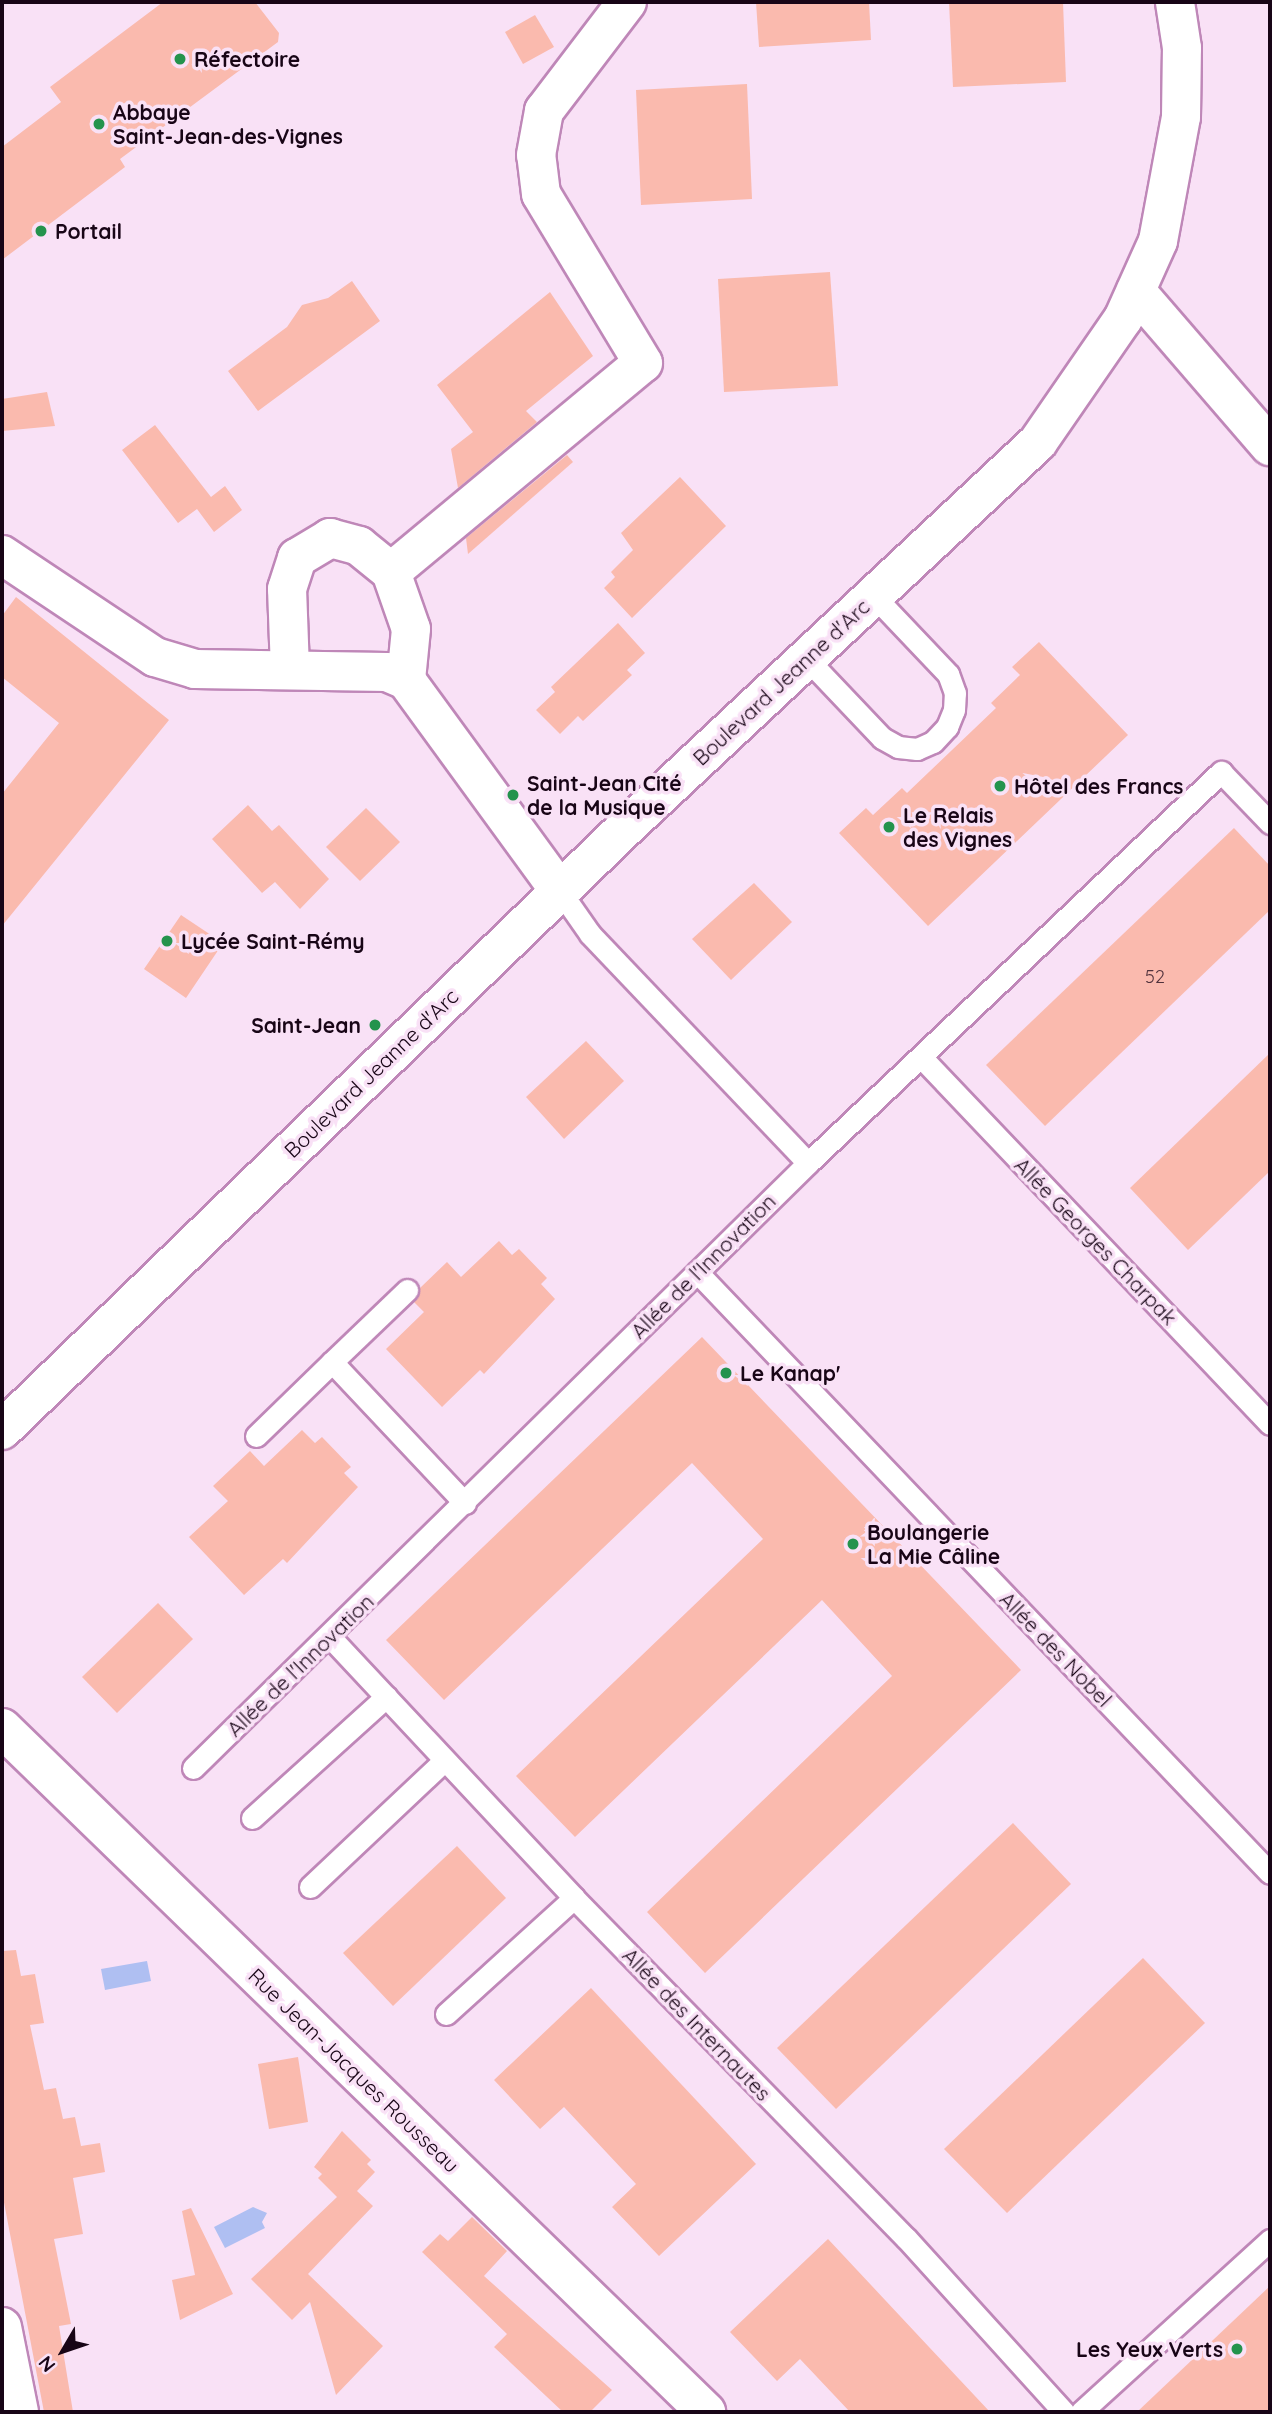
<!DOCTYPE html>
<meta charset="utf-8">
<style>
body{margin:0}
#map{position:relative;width:1272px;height:2414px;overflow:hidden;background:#f9e1f6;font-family:Quicksand,sans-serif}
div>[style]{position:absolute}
.water>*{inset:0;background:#afbff2}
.building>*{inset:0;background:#fabaae}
.roads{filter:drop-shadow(2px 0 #bf87b8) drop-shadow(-2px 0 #bf87b8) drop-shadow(0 2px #bf87b8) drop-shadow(0 -2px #bf87b8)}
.lane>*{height:21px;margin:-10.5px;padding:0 10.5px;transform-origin:10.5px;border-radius:10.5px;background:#fff}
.street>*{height:38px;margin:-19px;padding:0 19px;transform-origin:19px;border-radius:19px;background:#fff}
.secondary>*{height:38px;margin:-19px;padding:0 19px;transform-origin:19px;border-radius:19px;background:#fff}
.dots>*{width:19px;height:19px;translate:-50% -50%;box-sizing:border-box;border:4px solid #f9e1f6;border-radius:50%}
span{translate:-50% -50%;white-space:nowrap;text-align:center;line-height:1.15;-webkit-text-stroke:7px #f9e1f6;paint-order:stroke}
.number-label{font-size:18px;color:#50323c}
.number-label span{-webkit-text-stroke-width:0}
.poi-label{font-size:21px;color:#180516;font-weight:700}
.left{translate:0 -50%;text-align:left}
.right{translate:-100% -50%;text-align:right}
.street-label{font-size:21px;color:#180516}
.frame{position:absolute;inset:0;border:4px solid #180516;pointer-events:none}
.north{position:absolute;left:28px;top:2316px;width:70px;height:70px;-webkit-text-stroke:5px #f9e1f6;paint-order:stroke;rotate:231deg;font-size:19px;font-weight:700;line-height:28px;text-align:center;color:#180516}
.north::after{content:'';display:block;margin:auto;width:24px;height:32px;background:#180516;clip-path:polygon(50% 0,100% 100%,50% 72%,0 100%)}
</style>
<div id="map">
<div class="water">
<div style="clip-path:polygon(147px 1961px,151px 1981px,105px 1990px,101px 1969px)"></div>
<div style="clip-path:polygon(253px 2207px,267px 2213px,262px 2222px,265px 2228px,225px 2248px,214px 2227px)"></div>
</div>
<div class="building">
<div style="clip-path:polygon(163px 2px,255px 2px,279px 33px,278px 42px,120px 159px,125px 167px,2px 260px,2px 147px,61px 102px,50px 87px)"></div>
<div style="clip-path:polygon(756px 2px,869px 2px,871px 40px,759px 47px)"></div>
<div style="clip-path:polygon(949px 2px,1063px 2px,1066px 82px,953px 87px)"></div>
<div style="clip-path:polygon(535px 15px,554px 47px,523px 64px,505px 32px)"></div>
<div style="clip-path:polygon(747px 84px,752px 199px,641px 205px,636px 90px)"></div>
<div style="clip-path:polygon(830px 272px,838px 386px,724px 392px,718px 279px)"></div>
<div style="clip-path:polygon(352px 281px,380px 321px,258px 411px,228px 371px,287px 327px,302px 305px,328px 298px)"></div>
<div style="clip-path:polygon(550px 292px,593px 356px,526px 411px,537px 422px,458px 488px,451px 449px,473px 432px,437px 385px)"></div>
<div style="clip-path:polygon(47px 392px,55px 426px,2px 431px,2px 399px)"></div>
<div style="clip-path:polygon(155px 425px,211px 497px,225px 486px,242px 510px,214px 532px,197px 509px,178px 523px,122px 450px)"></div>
<div style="clip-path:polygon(567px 455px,573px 462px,468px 554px,466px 538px)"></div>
<div style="clip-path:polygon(680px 477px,726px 526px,632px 618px,604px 588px,615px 577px,611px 572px,633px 550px,621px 533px)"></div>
<div style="clip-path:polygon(16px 597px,169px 720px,2px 926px,2px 794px,59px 723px,2px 677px,2px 616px)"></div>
<div style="clip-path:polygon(618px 623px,645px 653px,627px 670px,632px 675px,583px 721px,578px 716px,560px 734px,536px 710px,555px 692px,551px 687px)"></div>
<div style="clip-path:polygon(1039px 642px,1128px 735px,928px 926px,839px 833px,866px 808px,873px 815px,902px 788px,907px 793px,996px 708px,991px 703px,1020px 675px,1012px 667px)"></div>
<div style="clip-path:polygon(248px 805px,272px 831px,279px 825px,329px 879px,300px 909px,275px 882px,262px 893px,212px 839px)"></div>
<div style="clip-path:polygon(366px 808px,400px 842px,360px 881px,326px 847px)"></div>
<div style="clip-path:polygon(1234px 828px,1270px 866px,1270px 910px,1045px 1126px,986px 1065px)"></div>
<div style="clip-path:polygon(754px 883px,792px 922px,731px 980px,692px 939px)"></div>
<div style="clip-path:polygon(181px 915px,211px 935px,207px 941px,219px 949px,186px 998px,144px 969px)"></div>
<div style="clip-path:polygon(586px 1041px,624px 1081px,564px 1139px,526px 1097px)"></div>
<div style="clip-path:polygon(1270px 1053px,1270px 1171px,1188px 1250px,1130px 1188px)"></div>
<div style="clip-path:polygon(499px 1241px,512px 1255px,519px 1249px,547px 1278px,541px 1284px,555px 1299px,484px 1374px,480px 1370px,442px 1407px,386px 1349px,424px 1312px,414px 1302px,420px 1288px,447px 1262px,461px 1277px)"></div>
<div style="clip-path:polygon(702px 1337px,1021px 1670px,705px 1973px,647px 1912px,892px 1676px,822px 1600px,575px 1837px,516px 1776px,763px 1539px,692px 1463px,444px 1700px,386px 1640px)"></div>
<div style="clip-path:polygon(302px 1430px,315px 1443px,322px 1437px,351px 1467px,344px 1473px,358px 1487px,287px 1563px,283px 1559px,244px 1595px,189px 1537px,228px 1501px,213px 1486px,250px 1451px,264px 1466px)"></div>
<div style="clip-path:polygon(158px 1603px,193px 1639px,117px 1713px,82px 1677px)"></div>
<div style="clip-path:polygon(1013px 1823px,1071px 1884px,836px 2109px,777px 2048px)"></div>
<div style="clip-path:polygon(457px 1846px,506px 1898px,393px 2006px,343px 1953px)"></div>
<div style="clip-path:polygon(16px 1950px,21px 1976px,35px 1974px,44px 2023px,30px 2025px,44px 2090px,56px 2088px,63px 2119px,75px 2117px,81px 2146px,100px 2143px,105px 2172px,73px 2178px,83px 2234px,54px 2239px,71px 2324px,59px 2326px,73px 2412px,44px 2412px,2px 2192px,2px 1951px)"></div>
<div style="clip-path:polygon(1143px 1958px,1205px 2023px,1007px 2213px,944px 2149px)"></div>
<div style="clip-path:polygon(591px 1988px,756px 2164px,659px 2256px,612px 2207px,636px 2184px,564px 2107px,540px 2129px,494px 2080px)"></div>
<div style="clip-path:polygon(298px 2057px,308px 2122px,269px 2129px,258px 2064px)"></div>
<div style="clip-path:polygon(342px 2131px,371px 2160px,367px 2164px,375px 2172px,357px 2191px,373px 2206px,308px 2274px,383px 2346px,336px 2395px,310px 2302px,292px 2320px,251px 2279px,337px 2197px,318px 2178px,322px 2174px,314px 2167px)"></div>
<div style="clip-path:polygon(191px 2208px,233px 2294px,180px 2320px,172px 2280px,195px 2275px,182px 2211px)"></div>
<div style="clip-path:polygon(472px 2217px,507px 2251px,484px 2276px,612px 2390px,590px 2412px,563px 2412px,494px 2347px,507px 2334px,422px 2252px,440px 2234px,448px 2241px)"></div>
<div style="clip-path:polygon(828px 2239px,929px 2347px,990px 2412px,850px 2412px,800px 2359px,777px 2381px,730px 2332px)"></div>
<div style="clip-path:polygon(1270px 2286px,1270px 2412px,1137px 2412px)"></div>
</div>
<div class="roads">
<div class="lane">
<div style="left:807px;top:659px;width:109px;rotate:46.5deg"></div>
<div style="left:882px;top:738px;width:18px;rotate:29deg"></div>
<div style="left:898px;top:747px;width:19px;rotate:6deg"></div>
<div style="left:917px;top:749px;width:17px;rotate:-24deg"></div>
<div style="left:933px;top:742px;width:21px;rotate:-47deg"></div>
<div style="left:947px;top:727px;width:18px;rotate:-68deg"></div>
<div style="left:954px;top:710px;width:17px;rotate:-87deg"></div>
<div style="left:955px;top:693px;width:20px;rotate:-110deg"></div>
<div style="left:948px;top:674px;width:108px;rotate:-133.5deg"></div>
<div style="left:560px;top:891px;width:52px;rotate:55.1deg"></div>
<div style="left:590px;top:934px;width:316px;rotate:46.4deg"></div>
<div style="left:921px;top:1057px;width:506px;rotate:46.44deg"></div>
<div style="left:697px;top:1272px;width:830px;rotate:46.37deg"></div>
<div style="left:332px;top:1362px;width:104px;rotate:-43.8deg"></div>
<div style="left:256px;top:1436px;width:106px;rotate:-44.2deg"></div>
<div style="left:332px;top:1362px;width:194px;rotate:46.7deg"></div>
<div style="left:330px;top:1637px;width:357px;rotate:46.9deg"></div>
<div style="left:574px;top:1898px;width:475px;rotate:45.7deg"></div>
<div style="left:906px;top:2238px;width:235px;rotate:47.8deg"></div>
<div style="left:193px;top:1768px;width:863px;rotate:-44.53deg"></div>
<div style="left:808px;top:1163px;width:569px;rotate:-43.43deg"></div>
<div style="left:1221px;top:772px;width:71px;rotate:46.1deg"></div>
<div style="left:252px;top:1818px;width:181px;rotate:-42.1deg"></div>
<div style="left:310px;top:1887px;width:185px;rotate:-43.3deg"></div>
<div style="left:446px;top:2014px;width:173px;rotate:-42.2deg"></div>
<div style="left:1081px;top:2412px;width:256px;rotate:-42.3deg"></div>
</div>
<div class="street">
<div style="left:1136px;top:291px;width:205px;rotate:49.2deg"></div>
<div style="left:2px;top:555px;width:184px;rotate:33.7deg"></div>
<div style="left:155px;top:657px;width:42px;rotate:16.7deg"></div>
<div style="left:195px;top:669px;width:192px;rotate:0.9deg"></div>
<div style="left:387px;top:672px;width:21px;rotate:23deg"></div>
<div style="left:406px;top:680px;width:261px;rotate:53.9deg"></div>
<div style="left:391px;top:572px;width:327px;rotate:-39.7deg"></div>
<div style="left:643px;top:363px;width:197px;rotate:-121.1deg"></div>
<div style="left:541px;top:194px;width:39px;rotate:-97deg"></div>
<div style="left:536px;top:155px;width:45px;rotate:-79.7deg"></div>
<div style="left:544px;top:111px;width:137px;rotate:-52.7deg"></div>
<div style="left:290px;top:670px;width:81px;rotate:-92.1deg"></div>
<div style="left:287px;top:589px;width:33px;rotate:-72deg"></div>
<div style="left:297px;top:558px;width:39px;rotate:-31deg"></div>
<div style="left:330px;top:538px;width:30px;rotate:15deg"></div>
<div style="left:359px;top:546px;width:41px;rotate:39.1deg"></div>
<div style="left:391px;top:572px;width:60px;rotate:70.7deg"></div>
<div style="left:411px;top:629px;width:51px;rotate:95.6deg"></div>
<div style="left:2px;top:1728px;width:982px;rotate:44.17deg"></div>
<div style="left:2px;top:2327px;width:87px;rotate:78.7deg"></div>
</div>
<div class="secondary">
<div style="left:2px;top:1430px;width:864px;rotate:-44.01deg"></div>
<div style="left:623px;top:830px;width:568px;rotate:-43.07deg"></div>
<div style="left:1038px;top:442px;width:150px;rotate:-55.4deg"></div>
<div style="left:1123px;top:319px;width:85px;rotate:-65.8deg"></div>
<div style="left:1158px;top:241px;width:126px;rotate:-79.5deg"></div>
<div style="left:1181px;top:117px;width:69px;rotate:-89.2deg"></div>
<div style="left:1182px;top:48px;width:47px;rotate:-98.7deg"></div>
</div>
</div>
<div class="dots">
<div style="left:180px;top:59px;background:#24934d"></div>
<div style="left:99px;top:124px;background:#24934d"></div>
<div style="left:41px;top:231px;background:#24934d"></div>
<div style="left:1000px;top:786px;background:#24934d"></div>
<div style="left:513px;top:795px;background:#24934d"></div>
<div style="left:889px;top:827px;background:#24934d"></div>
<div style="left:167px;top:941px;background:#24934d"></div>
<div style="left:375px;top:1025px;background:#24934d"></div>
<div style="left:726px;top:1373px;background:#24934d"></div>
<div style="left:853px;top:1544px;background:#24934d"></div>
<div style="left:1237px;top:2349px;background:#24934d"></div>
</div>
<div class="number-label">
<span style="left:1155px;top:977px">52</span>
</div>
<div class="poi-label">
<span class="left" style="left:194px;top:59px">Réfectoire</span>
<span class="left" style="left:113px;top:124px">Abbaye<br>Saint-Jean-des-Vignes</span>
<span class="left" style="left:55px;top:231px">Portail</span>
<span class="left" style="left:527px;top:795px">Saint-Jean Cité<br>de la Musique</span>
<span class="left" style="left:1014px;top:786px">Hôtel des Francs</span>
<span class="left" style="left:903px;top:827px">Le Relais<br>des Vignes</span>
<span class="left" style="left:181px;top:941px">Lycée Saint-Rémy</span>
<span class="right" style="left:361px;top:1025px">Saint-Jean</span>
<span class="left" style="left:740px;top:1373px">Le Kanap'</span>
<span class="left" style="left:867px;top:1544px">Boulangerie<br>La Mie Câline</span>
<span class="right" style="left:1223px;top:2349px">Les Yeux Verts</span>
</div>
<div class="street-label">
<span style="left:781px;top:682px;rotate:-43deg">Boulevard Jeanne d'Arc</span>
<span style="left:371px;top:1073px;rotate:-44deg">Boulevard Jeanne d'Arc</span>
<span style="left:1096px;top:1241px;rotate:46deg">Allée Georges Charpak</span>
<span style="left:703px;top:1266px;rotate:-45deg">Allée de l'Innovation</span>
<span style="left:1056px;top:1649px;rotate:46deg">Allée des Nobel</span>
<span style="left:300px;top:1665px;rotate:-44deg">Allée de l'Innovation</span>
<span style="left:697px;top:2024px;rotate:46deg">Allée des Internautes</span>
<span style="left:354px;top:2070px;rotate:44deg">Rue Jean-Jacques Rousseau</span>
</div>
<div class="frame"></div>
<div class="north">N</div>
</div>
